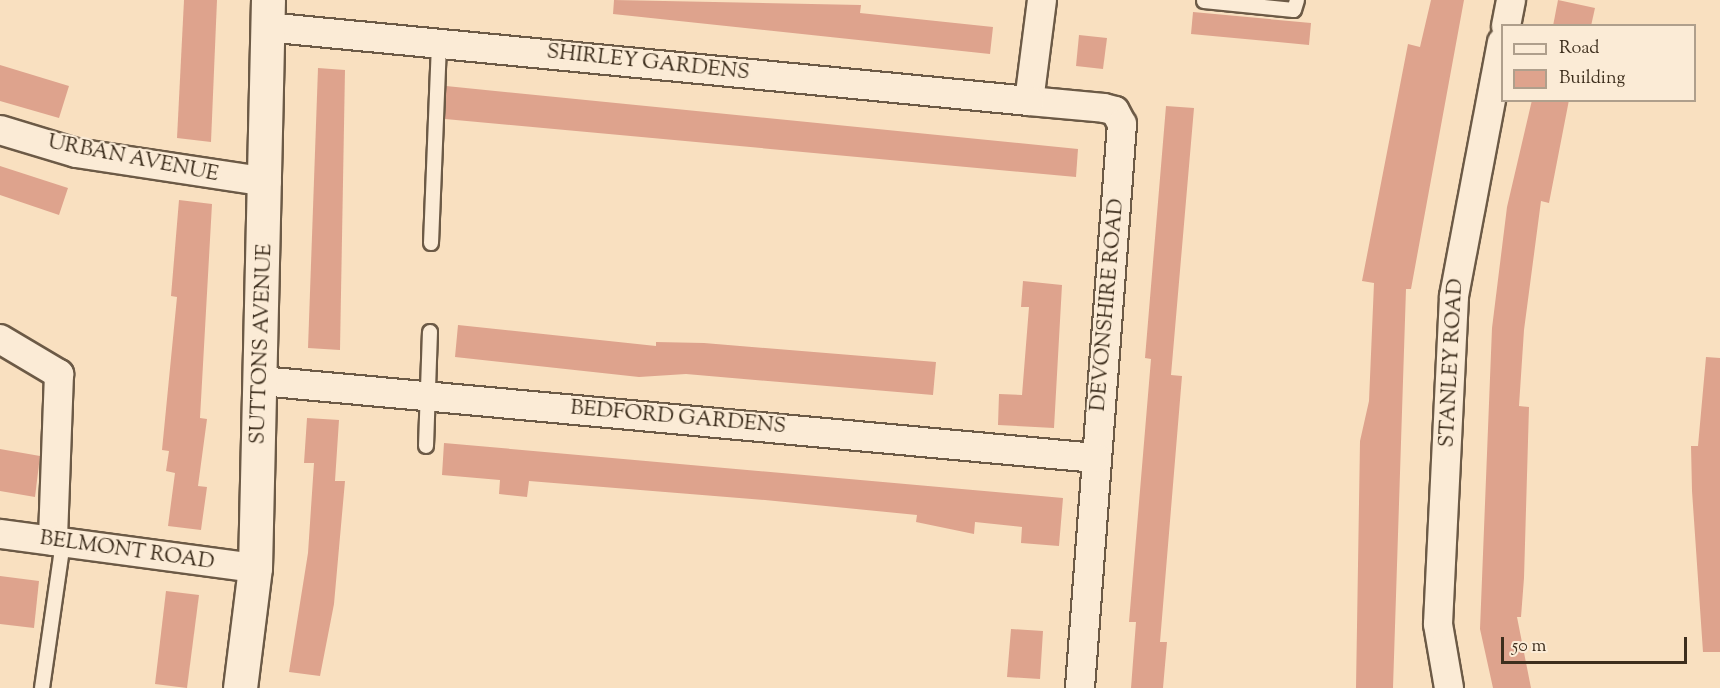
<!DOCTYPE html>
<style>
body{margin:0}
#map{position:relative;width:1720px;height:688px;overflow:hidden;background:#f9e0c0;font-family:"Sorts Mill Goudy",serif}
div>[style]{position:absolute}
.building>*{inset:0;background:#dea38d}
.roads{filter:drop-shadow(2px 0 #6c5a46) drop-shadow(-2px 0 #6c5a46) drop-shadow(0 2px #6c5a46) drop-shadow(0 -2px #6c5a46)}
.lane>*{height:14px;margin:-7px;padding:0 7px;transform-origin:7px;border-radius:7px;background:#fbebd6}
.street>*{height:28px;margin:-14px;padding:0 14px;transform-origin:14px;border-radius:14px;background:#fbebd6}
.secondary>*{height:33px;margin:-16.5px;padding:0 16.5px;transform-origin:16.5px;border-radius:16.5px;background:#fbebd6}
span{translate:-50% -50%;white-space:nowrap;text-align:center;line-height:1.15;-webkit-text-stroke:4.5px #fbebd6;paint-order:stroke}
.street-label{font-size:21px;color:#3d2e1d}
.legend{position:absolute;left:1501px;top:24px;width:195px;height:78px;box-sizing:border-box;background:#fbebd6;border:2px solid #af9f8c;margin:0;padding:8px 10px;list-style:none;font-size:18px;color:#3d2e1d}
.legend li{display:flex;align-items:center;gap:12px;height:30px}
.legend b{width:30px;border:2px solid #af9f8c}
.scale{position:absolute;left:1501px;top:637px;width:186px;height:27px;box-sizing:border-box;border:3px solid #3d2e1d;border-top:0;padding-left:8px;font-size:18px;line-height:21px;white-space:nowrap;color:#3d2e1d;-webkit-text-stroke:4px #fbebd6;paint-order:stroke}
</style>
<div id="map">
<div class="building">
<div style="clip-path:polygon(184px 0,217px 0,211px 142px,177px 138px)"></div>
<div style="clip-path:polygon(614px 0,861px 5px,860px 13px,993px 27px,990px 54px,613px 14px)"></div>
<div style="clip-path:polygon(1431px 0,1464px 0,1411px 289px,1406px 289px,1393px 688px,1356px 688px,1360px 441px,1369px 401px,1374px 283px,1362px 281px,1408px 44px,1420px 47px)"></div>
<div style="clip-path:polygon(1558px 0,1595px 8px,1591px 26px,1553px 26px)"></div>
<div style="clip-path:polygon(1193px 12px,1311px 23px,1309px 45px,1191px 34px)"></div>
<div style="clip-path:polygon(1079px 35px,1107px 38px,1103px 69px,1076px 66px)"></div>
<div style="clip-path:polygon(0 65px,69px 86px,59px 118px,0 101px)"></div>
<div style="clip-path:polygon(318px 68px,345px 70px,340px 350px,308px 348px)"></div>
<div style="clip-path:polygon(446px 86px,1078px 149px,1076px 177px,445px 119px)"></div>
<div style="clip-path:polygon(1532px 100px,1569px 100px,1549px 203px,1541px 201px,1524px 330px,1519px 406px,1529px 407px,1524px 578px,1521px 617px,1517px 617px,1531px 688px,1493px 688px,1480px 629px,1492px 328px,1507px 207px)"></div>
<div style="clip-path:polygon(1166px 106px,1194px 108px,1171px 375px,1182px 376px,1160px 642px,1167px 642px,1163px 688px,1131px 688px,1136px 622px,1129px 622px,1151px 359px,1145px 358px)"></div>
<div style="clip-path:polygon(0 166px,68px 188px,59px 215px,0 195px)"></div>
<div style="clip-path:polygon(179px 200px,212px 204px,200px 418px,207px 419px,198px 486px,207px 487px,201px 530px,168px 526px,175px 473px,166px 471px,169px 451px,162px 450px,177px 297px,171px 296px)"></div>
<div style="clip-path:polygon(1023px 281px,1062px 285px,1054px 428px,998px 425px,999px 394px,1022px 395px,1029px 307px,1021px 307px)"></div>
<div style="clip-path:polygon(458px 325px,656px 346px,656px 342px,704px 343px,936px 362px,933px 395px,686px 374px,639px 377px,455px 357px)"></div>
<div style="clip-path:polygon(1706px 357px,1720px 358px,1720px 652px,1703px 652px,1692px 491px,1691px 446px,1698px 446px)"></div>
<div style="clip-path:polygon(307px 418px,339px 420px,335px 481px,345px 481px,334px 604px,320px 676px,289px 672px,308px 553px,314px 463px,304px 463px)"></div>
<div style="clip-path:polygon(444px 443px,1063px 498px,1059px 546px,1021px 543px,1022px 527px,975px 522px,974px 534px,916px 522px,917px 515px,765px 500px,529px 481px,527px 497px,499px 494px,500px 480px,442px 475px)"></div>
<div style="clip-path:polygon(0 449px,40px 456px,35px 497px,0 491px)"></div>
<div style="clip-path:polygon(0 576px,39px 581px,34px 628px,0 624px)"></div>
<div style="clip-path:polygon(166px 591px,199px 595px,187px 688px,155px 684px)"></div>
<div style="clip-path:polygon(1011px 629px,1043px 631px,1040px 679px,1007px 677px)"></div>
</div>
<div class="roads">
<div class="lane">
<div style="left:1204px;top:1px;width:90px;rotate:5.7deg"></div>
<div style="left:1294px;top:10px;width:10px;rotate:-73deg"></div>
<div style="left:431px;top:243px;width:200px;rotate:-87.7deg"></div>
<div style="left:426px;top:446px;width:114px;rotate:-88deg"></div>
<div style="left:42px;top:688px;width:147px;rotate:-81.8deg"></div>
</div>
<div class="street">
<div style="left:1042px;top:0;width:102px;rotate:97.3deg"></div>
<div style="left:1029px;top:101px;width:75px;rotate:5.3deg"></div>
<div style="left:1104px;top:108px;width:11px;rotate:15deg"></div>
<div style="left:1115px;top:111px;width:15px;rotate:62deg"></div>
<div style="left:1122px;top:124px;width:566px;rotate:94.26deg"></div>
<div style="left:1506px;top:26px;width:26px;rotate:-79deg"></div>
<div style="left:266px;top:27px;width:767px;rotate:5.54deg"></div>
<div style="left:0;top:130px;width:79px;rotate:16.8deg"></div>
<div style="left:76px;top:153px;width:193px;rotate:8.6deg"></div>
<div style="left:0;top:339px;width:69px;rotate:30.7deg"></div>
<div style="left:59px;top:374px;width:167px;rotate:92.1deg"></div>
<div style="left:261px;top:381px;width:839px;rotate:5.27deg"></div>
<div style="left:0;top:534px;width:257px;rotate:7.6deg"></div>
<div style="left:1449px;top:688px;width:65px;rotate:-99.8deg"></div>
<div style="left:1438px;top:624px;width:328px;rotate:-87.2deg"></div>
<div style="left:1454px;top:296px;width:258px;rotate:-79.3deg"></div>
</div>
<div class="secondary">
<div style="left:240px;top:688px;width:121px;rotate:-82.9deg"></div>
<div style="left:255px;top:568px;width:568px;rotate:-88.69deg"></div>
</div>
</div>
<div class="street-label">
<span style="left:648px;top:63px;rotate:6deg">SHIRLEY GARDENS</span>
<span style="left:133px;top:159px;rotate:11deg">URBAN AVENUE</span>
<span style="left:1108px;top:305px;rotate:-85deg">DEVONSHIRE ROAD</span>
<span style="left:262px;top:344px;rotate:-88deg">SUTTONS AVENUE</span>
<span style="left:1452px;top:363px;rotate:-87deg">STANLEY ROAD</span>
<span style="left:678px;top:418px;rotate:5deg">BEDFORD GARDENS</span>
<span style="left:127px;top:551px;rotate:8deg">BELMONT ROAD</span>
</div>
<ul class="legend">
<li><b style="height:8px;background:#fbebd6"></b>Road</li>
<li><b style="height:16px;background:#dea38d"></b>Building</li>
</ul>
<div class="scale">50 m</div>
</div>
